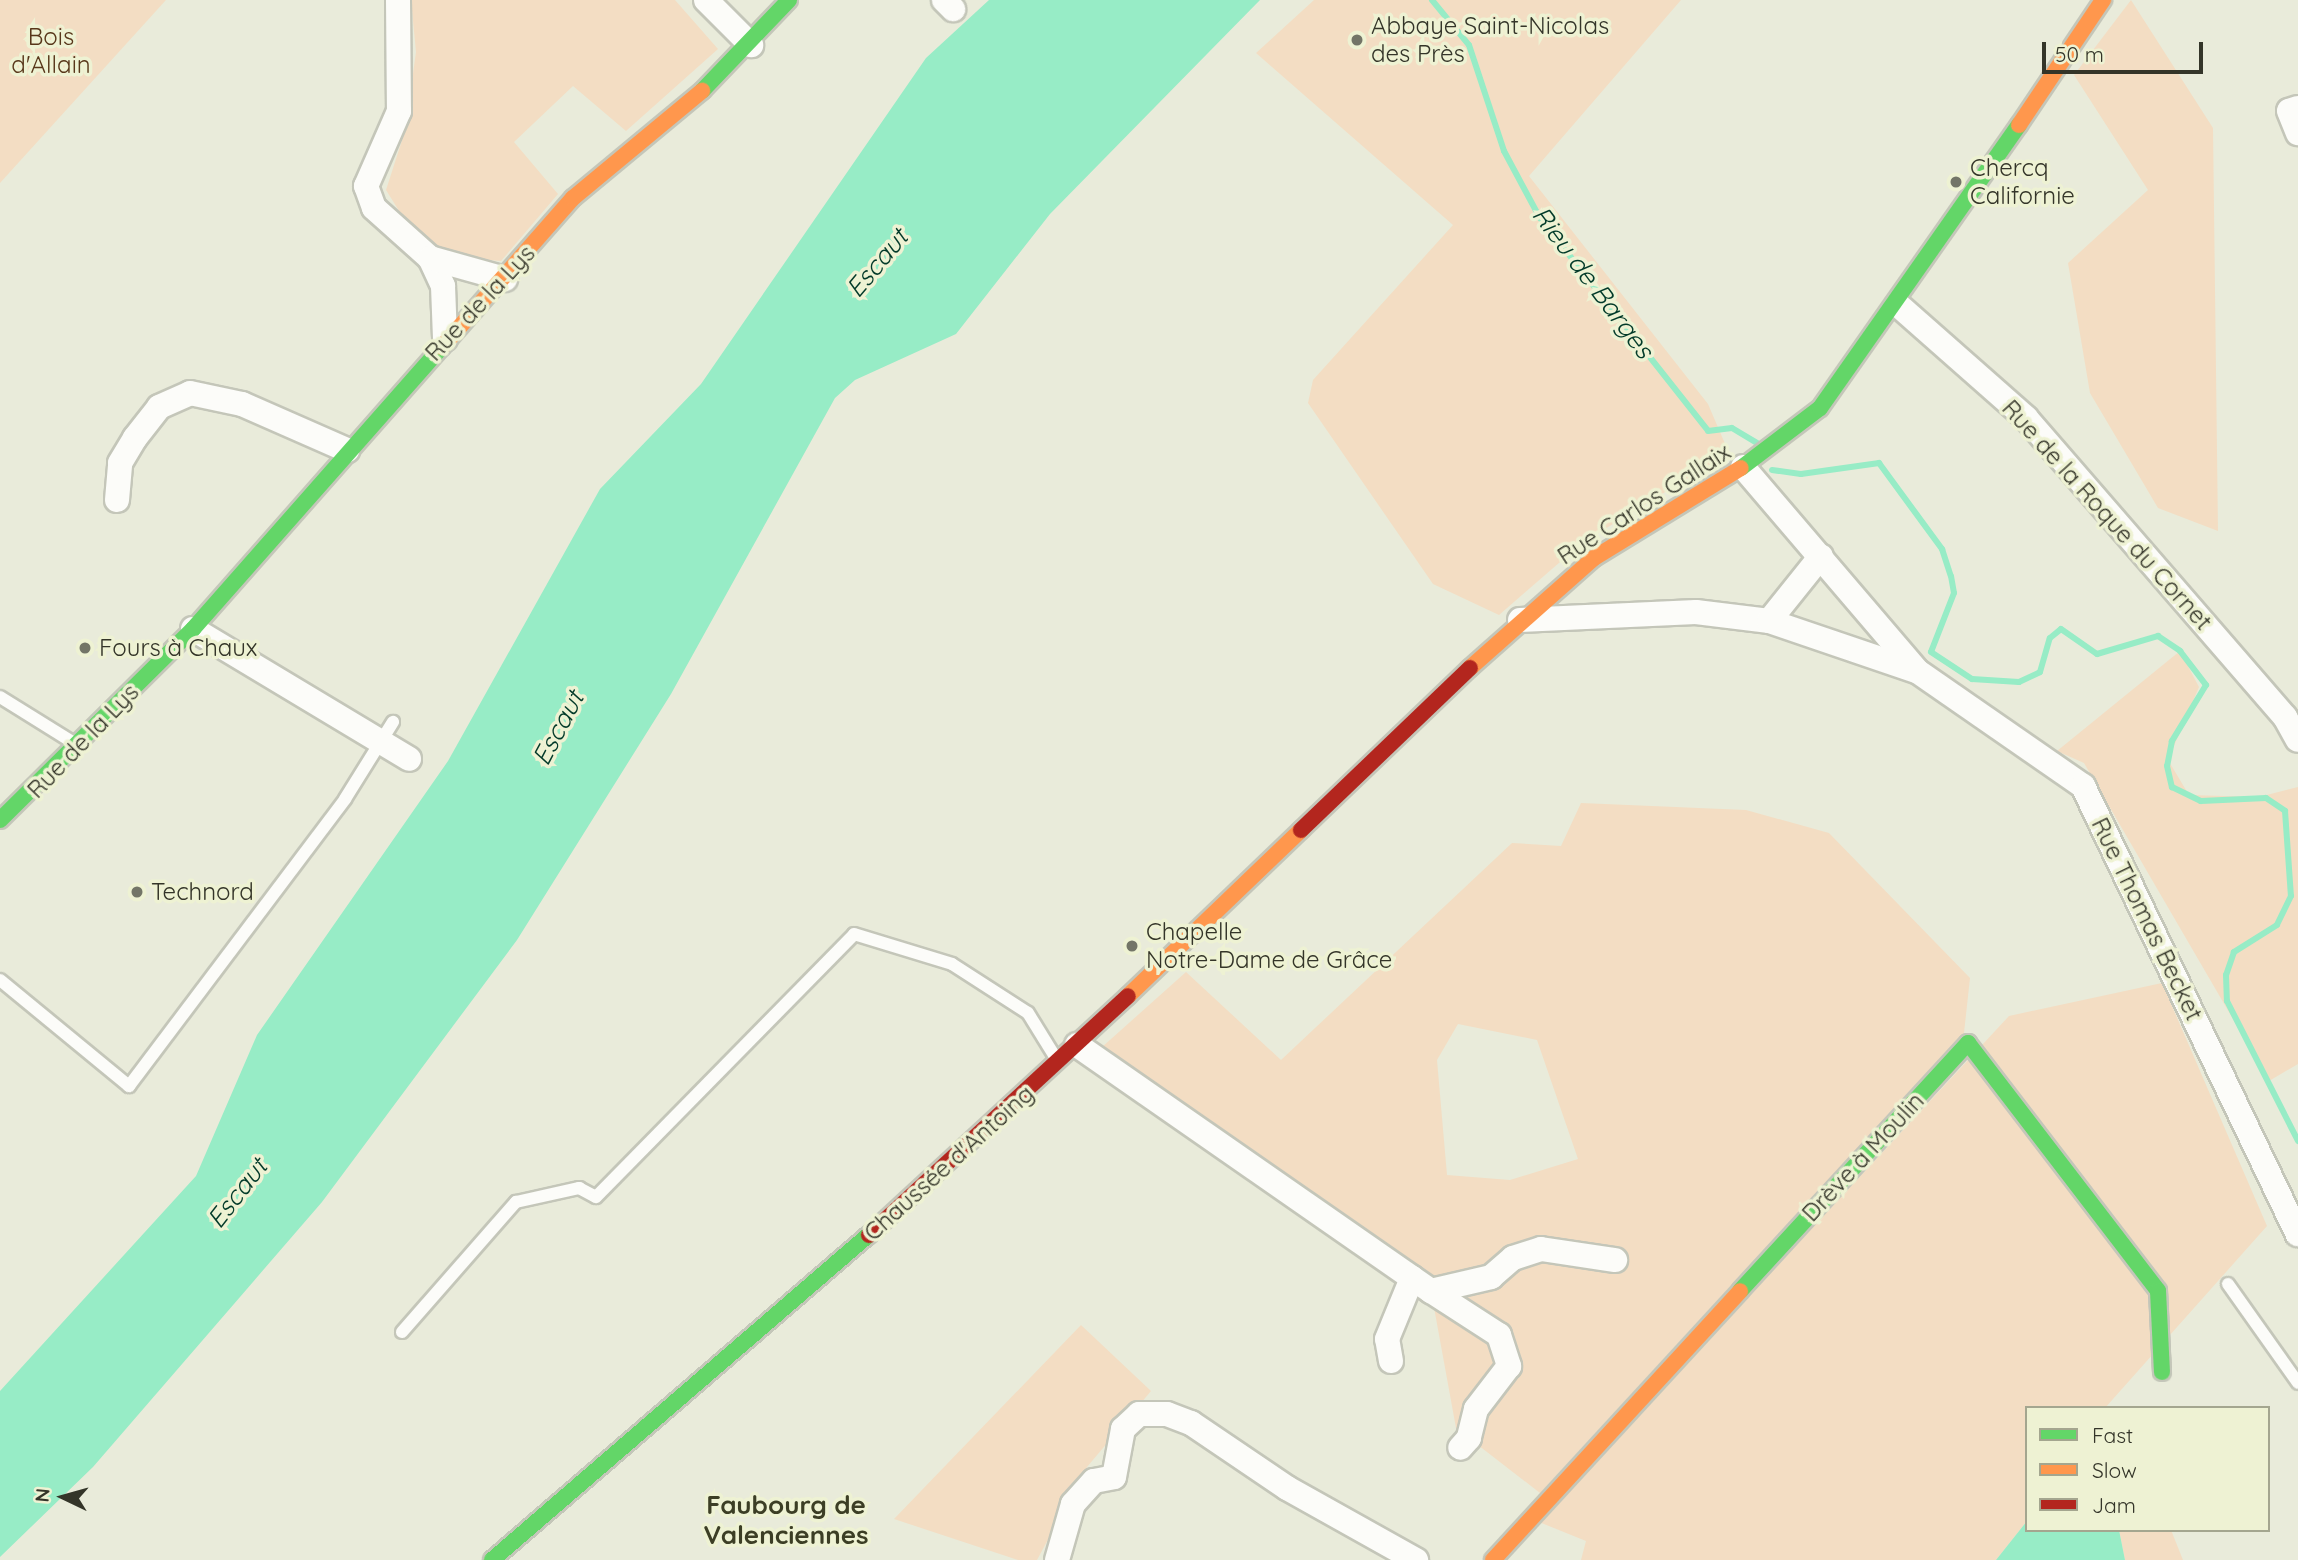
<!DOCTYPE html>
<meta charset="utf-8">
<style>
body{margin:0}
#map{position:relative;width:2298px;height:1560px;overflow:hidden;background:#e9ebda;font-family:Quicksand,sans-serif}
div>[style]{position:absolute}
.green>*{inset:0;background:#f3ddc3}
.water>*{inset:0;background:#97ecc6}
.stream>*{height:6px;margin:-3px;padding:0 3px;transform-origin:3px;border-radius:3px;background:#97ecc6}
.roads{filter:drop-shadow(2px 0 #c4c6b9) drop-shadow(-2px 0 #c4c6b9) drop-shadow(0 2px #c4c6b9) drop-shadow(0 -2px #c4c6b9)}
.lane>*{height:12px;margin:-6px;padding:0 6px;transform-origin:6px;border-radius:6px;background:#fcfcf9}
.street>*{height:24px;margin:-12px;padding:0 12px;transform-origin:12px;border-radius:12px;background:#fcfcf9}
.fast>*{height:16px;margin:-8px;padding:0 8px;transform-origin:8px;border-radius:8px;background:#63d668}
.slow>*{height:16px;margin:-8px;padding:0 8px;transform-origin:8px;border-radius:8px;background:#ff974d}
.jam>*{height:16px;margin:-8px;padding:0 8px;transform-origin:8px;border-radius:8px;background:#b3261e}
.dots>*{width:19px;height:19px;translate:-50% -50%;box-sizing:border-box;border:4px solid #eef2d3;border-radius:50%}
span{translate:-50% -50%;white-space:nowrap;text-align:center;line-height:1.15;-webkit-text-stroke:7px #eef2d3;paint-order:stroke}
.poi-label{font-size:24px;color:#343529}
.left{translate:0 -50%;text-align:left}
.park-label{font-size:24px;color:#58371a}
.street-label{font-size:24px;color:#343529}
.water-label{font-size:26px;color:#023a29;font-style:italic}
.neighbourhood-label{font-size:26px;color:#3c3e25;font-weight:700}
.legend{position:absolute;left:2025px;top:1406px;width:245px;height:126px;box-sizing:border-box;background:#eef2d3;border:2px solid #a4a68f;margin:0;padding:9px 12px;list-style:none;font-size:21px;color:#343529}
.legend li{display:flex;align-items:center;gap:14px;height:35px}
.legend b{width:35px;border:2px solid #a4a68f}
.north{position:absolute;left:28px;top:1462px;width:70px;height:70px;-webkit-text-stroke:5px #eef2d3;paint-order:stroke;rotate:275deg;font-size:19px;font-weight:700;line-height:28px;text-align:center;color:#343529}
.north::after{content:'';display:block;margin:auto;width:24px;height:32px;background:#343529;clip-path:polygon(50% 0,100% 100%,50% 72%,0 100%)}
.scale{position:absolute;left:2042px;top:42px;width:161px;height:32px;box-sizing:border-box;border:4px solid #343529;border-top:0;padding-left:9px;font-size:21px;line-height:24px;white-space:nowrap;color:#343529;-webkit-text-stroke:5px #eef2d3;paint-order:stroke}
</style>
<div id="map">
<div class="green">
<div style="clip-path:polygon(0 0,166px 0,0 183px)"></div>
<div style="clip-path:polygon(411px 0,675px 0,718px 49px,626px 131px,573px 86px,514px 142px,558px 194px,501px 261px,466px 258px,416px 238px,386px 190px,405px 131px,416px 52px)"></div>
<div style="clip-path:polygon(1314px 0,1681px 0,1529px 176px,1708px 404px,1729px 453px,1582px 543px,1499px 615px,1433px 584px,1308px 403px,1313px 380px,1453px 225px,1256px 53px)"></div>
<div style="clip-path:polygon(2131px 0,2213px 128px,2218px 531px,2158px 508px,2090px 393px,2068px 263px,2148px 190px,2074px 75px)"></div>
<div style="clip-path:polygon(2180px 651px,2199px 687px,2168px 760px,2189px 795px,2259px 797px,2298px 787px,2298px 1064px,2269px 1081px,2084px 763px,2057px 751px)"></div>
<div style="clip-path:polygon(evenodd,1581px 803px,1746px 810px,1829px 833px,1970px 978px,1964px 1033px,1540px 1493px,1456px 1428px,1431px 1291px,1092px 1056px,1186px 972px,1281px 1060px,1512px 843px,1561px 846px,1581px 803px,1458px 1024px,1537px 1040px,1578px 1159px,1510px 1180px,1447px 1175px,1437px 1060px,1458px 1024px)"></div>
<div style="clip-path:polygon(2162px 983px,2267px 1226px,2105px 1408px,2027px 1408px,2027px 1521px,1996px 1560px,1581px 1560px,1586px 1541px,1539px 1522px,2009px 1016px)"></div>
<div style="clip-path:polygon(1081px 1325px,1151px 1391px,1087px 1467px,1037px 1560px,1018px 1560px,894px 1519px)"></div>
<div style="clip-path:polygon(2119px 1530px,2171px 1530px,2183px 1560px,2125px 1560px)"></div>
</div>
<div class="water">
<div style="clip-path:polygon(989px 0,1260px 0,1050px 214px,956px 334px,855px 380px,835px 398px,671px 694px,517px 940px,322px 1202px,93px 1467px,0 1557px,0 1391px,196px 1176px,257px 1035px,448px 761px,600px 489px,701px 384px,926px 58px)"></div>
<div style="clip-path:polygon(2027px 1521px,2027px 1530px,2119px 1530px,2125px 1560px,1996px 1560px)"></div>
</div>
<div class="stream">
<div style="left:1432px;top:0;width:58px;rotate:50.6deg"></div>
<div style="left:1469px;top:45px;width:112px;rotate:71.7deg"></div>
<div style="left:1504px;top:151px;width:76px;rotate:61.8deg"></div>
<div style="left:1540px;top:218px;width:271px;rotate:51.7deg"></div>
<div style="left:1708px;top:431px;width:24px;rotate:-7deg"></div>
<div style="left:1732px;top:428px;width:29px;rotate:31deg"></div>
<div style="left:1772px;top:470px;width:29px;rotate:8deg"></div>
<div style="left:1801px;top:474px;width:79px;rotate:-8deg"></div>
<div style="left:1879px;top:463px;width:107px;rotate:53.8deg"></div>
<div style="left:1942px;top:549px;width:28px;rotate:72deg"></div>
<div style="left:1951px;top:576px;width:17px;rotate:80deg"></div>
<div style="left:1954px;top:593px;width:63px;rotate:111.3deg"></div>
<div style="left:1931px;top:652px;width:49px;rotate:33.4deg"></div>
<div style="left:1972px;top:679px;width:47px;rotate:3.7deg"></div>
<div style="left:2019px;top:682px;width:23px;rotate:-25deg"></div>
<div style="left:2040px;top:672px;width:35px;rotate:-74deg"></div>
<div style="left:2050px;top:638px;width:14px;rotate:-39deg"></div>
<div style="left:2061px;top:629px;width:44px;rotate:34.8deg"></div>
<div style="left:2097px;top:654px;width:64px;rotate:-16.4deg"></div>
<div style="left:2158px;top:636px;width:27px;rotate:34deg"></div>
<div style="left:2180px;top:651px;width:43px;rotate:52.6deg"></div>
<div style="left:2206px;top:685px;width:66px;rotate:121.3deg"></div>
<div style="left:2172px;top:741px;width:25px;rotate:101deg"></div>
<div style="left:2167px;top:766px;width:22px;rotate:77deg"></div>
<div style="left:2172px;top:787px;width:32px;rotate:26deg"></div>
<div style="left:2201px;top:801px;width:65px;rotate:-2.6deg"></div>
<div style="left:2266px;top:798px;width:23px;rotate:34deg"></div>
<div style="left:2285px;top:811px;width:85px;rotate:86deg"></div>
<div style="left:2291px;top:896px;width:32px;rotate:116deg"></div>
<div style="left:2277px;top:925px;width:51px;rotate:147.9deg"></div>
<div style="left:2234px;top:952px;width:24px;rotate:109deg"></div>
<div style="left:2226px;top:975px;width:26px;rotate:88deg"></div>
<div style="left:2227px;top:1001px;width:157px;rotate:63.1deg"></div>
</div>
<div class="roads">
<div class="lane">
<div style="left:0;top:697px;width:87px;rotate:31.9deg"></div>
<div style="left:0;top:980px;width:167px;rotate:39.4deg"></div>
<div style="left:129px;top:1086px;width:359px;rotate:-53deg"></div>
<div style="left:345px;top:799px;width:91px;rotate:-58.1deg"></div>
<div style="left:2228px;top:1284px;width:121px;rotate:54.7deg"></div>
<div style="left:402px;top:1332px;width:173px;rotate:-48.8deg"></div>
<div style="left:516px;top:1202px;width:65px;rotate:-12.5deg"></div>
<div style="left:579px;top:1188px;width:19px;rotate:28deg"></div>
<div style="left:596px;top:1197px;width:368px;rotate:-45.5deg"></div>
<div style="left:854px;top:934px;width:102px;rotate:17deg"></div>
<div style="left:952px;top:964px;width:90px;rotate:32.8deg"></div>
<div style="left:1028px;top:1013px;width:55px;rotate:58.3deg"></div>
</div>
<div class="street">
<div style="left:398px;top:0;width:111px;rotate:89.5deg"></div>
<div style="left:399px;top:111px;width:82px;rotate:113.7deg"></div>
<div style="left:366px;top:186px;width:23px;rotate:70deg"></div>
<div style="left:374px;top:208px;width:75px;rotate:41.8deg"></div>
<div style="left:430px;top:258px;width:31px;rotate:65deg"></div>
<div style="left:443px;top:286px;width:53px;rotate:87.8deg"></div>
<div style="left:706px;top:0;width:64px;rotate:45deg"></div>
<div style="left:944px;top:0;width:13px;rotate:45deg"></div>
<div style="left:2298px;top:108px;width:9px;rotate:162deg"></div>
<div style="left:2289px;top:111px;width:24px;rotate:68deg"></div>
<div style="left:430px;top:258px;width:78px;rotate:15.6deg"></div>
<div style="left:1898px;top:305px;width:171px;rotate:41.4deg"></div>
<div style="left:2026px;top:418px;width:396px;rotate:49.1deg"></div>
<div style="left:2285px;top:717px;width:26px;rotate:61deg"></div>
<div style="left:1743px;top:467px;width:268px;rotate:49.5deg"></div>
<div style="left:1917px;top:671px;width:202px;rotate:34.7deg"></div>
<div style="left:2083px;top:786px;width:497px;rotate:64.4deg"></div>
<div style="left:117px;top:500px;width:37px;rotate:-85deg"></div>
<div style="left:120px;top:463px;width:29px;rotate:-59deg"></div>
<div style="left:135px;top:438px;width:39px;rotate:-52deg"></div>
<div style="left:159px;top:407px;width:34px;rotate:-24deg"></div>
<div style="left:190px;top:393px;width:53px;rotate:11.9deg"></div>
<div style="left:242px;top:404px;width:115px;rotate:23.7deg"></div>
<div style="left:1520px;top:620px;width:176px;rotate:-2.6deg"></div>
<div style="left:1696px;top:612px;width:74px;rotate:7deg"></div>
<div style="left:1769px;top:621px;width:155px;rotate:18.8deg"></div>
<div style="left:1769px;top:621px;width:83px;rotate:-51.3deg"></div>
<div style="left:193px;top:629px;width:252px;rotate:31deg"></div>
<div style="left:1077px;top:1045px;width:431px;rotate:34.8deg"></div>
<div style="left:1431px;top:1291px;width:62px;rotate:-13.1deg"></div>
<div style="left:1491px;top:1277px;width:29px;rotate:-41deg"></div>
<div style="left:1513px;top:1258px;width:29px;rotate:-18deg"></div>
<div style="left:1541px;top:1249px;width:75px;rotate:8.5deg"></div>
<div style="left:1431px;top:1291px;width:81px;rotate:32.9deg"></div>
<div style="left:1499px;top:1335px;width:33px;rotate:72deg"></div>
<div style="left:1509px;top:1366px;width:54px;rotate:127.5deg"></div>
<div style="left:1476px;top:1409px;width:30px;rotate:104deg"></div>
<div style="left:1469px;top:1438px;width:13px;rotate:132deg"></div>
<div style="left:1391px;top:1361px;width:22px;rotate:-100deg"></div>
<div style="left:1387px;top:1339px;width:66px;rotate:-67.7deg"></div>
<div style="left:1057px;top:1560px;width:58px;rotate:-74.1deg"></div>
<div style="left:1073px;top:1504px;width:31px;rotate:-48deg"></div>
<div style="left:1094px;top:1481px;width:20px;rotate:-11deg"></div>
<div style="left:1114px;top:1477px;width:49px;rotate:-79.4deg"></div>
<div style="left:1123px;top:1429px;width:22px;rotate:-43deg"></div>
<div style="left:1139px;top:1414px;width:28px"></div>
<div style="left:1167px;top:1414px;width:26px;rotate:21deg"></div>
<div style="left:1191px;top:1423px;width:116px;rotate:34.1deg"></div>
<div style="left:1287px;top:1488px;width:148px;rotate:29.2deg"></div>
</div>
<div class="fast">
<div style="left:702px;top:91px;width:126px;rotate:-46.3deg"></div>
<div style="left:1741px;top:468px;width:99px;rotate:-37.2deg"></div>
<div style="left:1820px;top:408px;width:346px;rotate:-54.9deg"></div>
<div style="left:0;top:820px;width:272px;rotate:-44.7deg"></div>
<div style="left:193px;top:629px;width:376px;rotate:-48.6deg"></div>
<div style="left:1740px;top:1291px;width:337px;rotate:-47.4deg"></div>
<div style="left:1968px;top:1043px;width:312px;rotate:52.5deg"></div>
<div style="left:2158px;top:1291px;width:81px;rotate:87.2deg"></div>
<div style="left:492px;top:1560px;width:498px;rotate:-40.8deg"></div>
</div>
<div class="slow">
<div style="left:2019px;top:125px;width:151px;rotate:-56.1deg"></div>
<div style="left:442px;top:347px;width:198px;rotate:-48.7deg"></div>
<div style="left:573px;top:198px;width:168px;rotate:-39.7deg"></div>
<div style="left:1470px;top:668px;width:166px;rotate:-41.6deg"></div>
<div style="left:1594px;top:558px;width:172px;rotate:-31.5deg"></div>
<div style="left:1128px;top:996px;width:240px;rotate:-43.8deg"></div>
<div style="left:1493px;top:1560px;width:365px;rotate:-47.4deg"></div>
</div>
<div class="jam">
<div style="left:1301px;top:830px;width:234px;rotate:-43.8deg"></div>
<div style="left:869px;top:1235px;width:352px;rotate:-42.7deg"></div>
</div>
</div>
<div class="dots">
<div style="left:1357px;top:40px;background:#737567"></div>
<div style="left:1956px;top:182px;background:#737567"></div>
<div style="left:85px;top:648px;background:#737567"></div>
<div style="left:137px;top:892px;background:#737567"></div>
<div style="left:1132px;top:946px;background:#737567"></div>
</div>
<div class="poi-label">
<span class="left" style="left:1371px;top:40px">Abbaye Saint-Nicolas<br>des Près</span>
<span class="left" style="left:1970px;top:182px">Chercq<br>Californie</span>
<span class="left" style="left:99px;top:648px">Fours à Chaux</span>
<span class="left" style="left:151px;top:892px">Technord</span>
<span class="left" style="left:1146px;top:946px">Chapelle<br>Notre-Dame de Grâce</span>
</div>
<div class="park-label">
<span style="left:51px;top:51px">Bois<br>d'Allain</span>
</div>
<div class="street-label">
<span style="left:480px;top:303px;rotate:-47deg">Rue de la Lys</span>
<span style="left:1644px;top:504px;rotate:-33deg">Rue Carlos Gallaix</span>
<span style="left:2107px;top:515px;rotate:48deg">Rue de la Roque du Cornet</span>
<span style="left:83px;top:741px;rotate:-46deg">Rue de la Lys</span>
<span style="left:2147px;top:919px;rotate:64deg">Rue Thomas Becket</span>
<span style="left:1863px;top:1157px;rotate:-47deg">Drève à Moulin</span>
<span style="left:949px;top:1163px;rotate:-42deg">Chaussée d'Antoing</span>
</div>
<div class="water-label">
<span style="left:877px;top:263px;rotate:-50deg">Escaut</span>
<span style="left:1593px;top:282px;rotate:53deg">Rieu de Barges</span>
<span style="left:558px;top:728px;rotate:-62deg">Escaut</span>
<span style="left:237px;top:1193px;rotate:-52deg">Escaut</span>
</div>
<div class="neighbourhood-label">
<span style="left:786px;top:1520px">Faubourg de<br>Valenciennes</span>
</div>
<ul class="legend">
<li><b style="height:9px;background:#63d668"></b>Fast</li>
<li><b style="height:9px;background:#ff974d"></b>Slow</li>
<li><b style="height:9px;background:#b3261e"></b>Jam</li>
</ul>
<div class="north">N</div>
<div class="scale">50 m</div>
</div>
